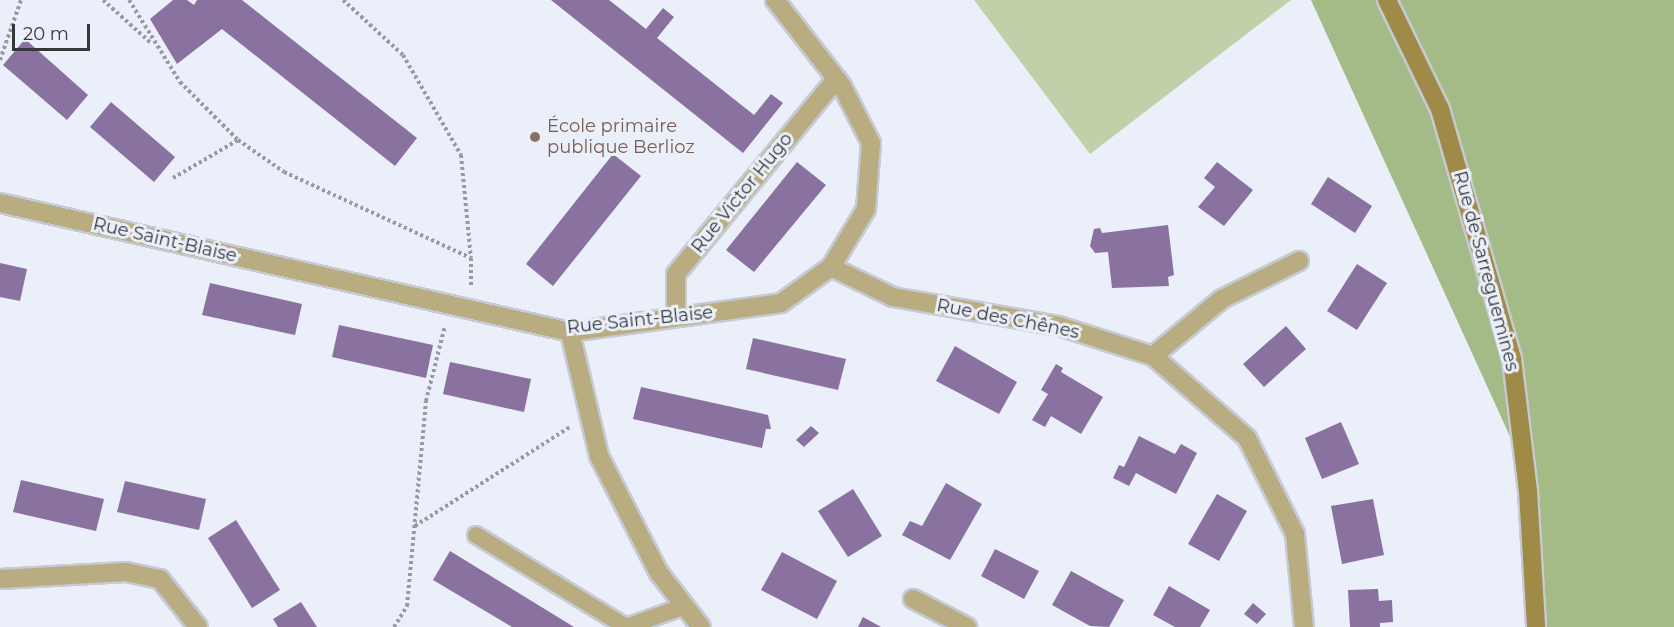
<!DOCTYPE html>
<meta charset="utf-8">
<style>
body{margin:0}
#map{position:relative;width:1674px;height:627px;overflow:hidden;background:#eaeff9;font-family:Montserrat,sans-serif}
div>[style]{position:absolute}
.green>*{inset:0;background:#c0d1a9}
.forest>*{inset:0;background:#a4ba87}
.building>*{inset:0;background:#8a72a0}
.path>*{height:4px;margin-top:-2px;transform-origin:0;background:repeating-linear-gradient(90deg,#979aa1 0 3px,transparent 0 6px)}
.roads{filter:drop-shadow(2px 0 #c6cad3) drop-shadow(-2px 0 #c6cad3) drop-shadow(0 2px #c6cad3) drop-shadow(0 -2px #c6cad3)}
.lane>*{height:16px;margin:-8px;padding:0 8px;transform-origin:8px;border-radius:8px;background:#b9ac81}
.street>*{height:18px;margin:-9px;padding:0 9px;transform-origin:9px;border-radius:9px;background:#b9ac81}
.secondary>*{height:18px;margin:-9px;padding:0 9px;transform-origin:9px;border-radius:9px;background:#9f8a47}
.dots>*{width:16px;height:16px;translate:-50% -50%;box-sizing:border-box;border:3px solid #eaeff9;border-radius:50%}
span{translate:-50% -50%;white-space:nowrap;text-align:center;line-height:1.15;-webkit-text-stroke:6px #eaeff9;paint-order:stroke}
.education-label{font-size:18px;color:#785e54}
.left{translate:0 -50%;text-align:left}
.street-label{font-size:18px;color:#35373b}
.scale{position:absolute;left:12px;top:24px;width:78px;height:27px;box-sizing:border-box;border:3px solid #35373b;border-top:0;padding-left:8px;font-size:18px;line-height:21px;white-space:nowrap;color:#35373b;-webkit-text-stroke:4px #eaeff9;paint-order:stroke}
</style>
<div id="map">
<div class="green">
<div style="clip-path:polygon(974px 0,1291px 0,1090px 154px)"></div>
</div>
<div class="forest">
<div style="clip-path:polygon(1311px 0,1674px 0,1674px 627px,1542px 627px,1534px 489px)"></div>
</div>
<div class="building">
<div style="clip-path:polygon(173px 0,187px 0,194px 5px,197px 0,242px 0,417px 138px,395px 166px,222px 29px,177px 64px,150px 19px)"></div>
<div style="clip-path:polygon(551px 0,609px 0,646px 29px,663px 8px,674px 17px,657px 38px,754px 115px,771px 94px,783px 103px,743px 153px)"></div>
<div style="clip-path:polygon(25px 39px,88px 95px,67px 120px,3px 65px)"></div>
<div style="clip-path:polygon(111px 102px,175px 157px,154px 182px,90px 127px)"></div>
<div style="clip-path:polygon(613px 154px,641px 176px,553px 286px,526px 264px)"></div>
<div style="clip-path:polygon(797px 162px,826px 185px,754px 272px,726px 250px)"></div>
<div style="clip-path:polygon(1217px 162px,1253px 190px,1224px 226px,1198px 207px,1215px 187px,1204px 178px)"></div>
<div style="clip-path:polygon(1328px 177px,1372px 206px,1355px 233px,1311px 204px)"></div>
<div style="clip-path:polygon(1168px 225px,1174px 275px,1168px 277px,1169px 286px,1112px 288px,1108px 252px,1095px 253px,1090px 246px,1094px 229px,1100px 228px,1102px 233px)"></div>
<div style="clip-path:polygon(0 263px,27px 269px,20px 301px,0 297px)"></div>
<div style="clip-path:polygon(1357px 264px,1387px 283px,1357px 330px,1327px 311px)"></div>
<div style="clip-path:polygon(210px 283px,302px 304px,295px 335px,202px 315px)"></div>
<div style="clip-path:polygon(339px 325px,433px 345px,426px 378px,332px 357px)"></div>
<div style="clip-path:polygon(1286px 326px,1306px 349px,1264px 387px,1243px 364px)"></div>
<div style="clip-path:polygon(753px 338px,846px 359px,838px 390px,746px 369px)"></div>
<div style="clip-path:polygon(955px 346px,1017px 382px,999px 414px,936px 381px)"></div>
<div style="clip-path:polygon(450px 362px,531px 379px,524px 412px,443px 394px)"></div>
<div style="clip-path:polygon(1056px 364px,1063px 368px,1061px 372px,1103px 397px,1081px 434px,1051px 416px,1045px 427px,1032px 420px,1048px 394px,1041px 390px)"></div>
<div style="clip-path:polygon(641px 387px,768px 415px,771px 429px,766px 429px,762px 448px,633px 419px)"></div>
<div style="clip-path:polygon(1341px 422px,1359px 464px,1322px 479px,1305px 438px)"></div>
<div style="clip-path:polygon(811px 426px,819px 433px,804px 447px,796px 440px)"></div>
<div style="clip-path:polygon(1139px 436px,1175px 454px,1181px 444px,1197px 453px,1176px 494px,1136px 473px,1129px 486px,1113px 478px,1119px 465px,1124px 467px)"></div>
<div style="clip-path:polygon(21px 480px,104px 499px,96px 531px,13px 512px)"></div>
<div style="clip-path:polygon(125px 481px,206px 499px,199px 530px,117px 512px)"></div>
<div style="clip-path:polygon(946px 483px,982px 504px,950px 560px,902px 535px,910px 521px,922px 526px)"></div>
<div style="clip-path:polygon(853px 489px,882px 536px,848px 557px,818px 511px)"></div>
<div style="clip-path:polygon(1217px 494px,1247px 511px,1219px 561px,1188px 544px)"></div>
<div style="clip-path:polygon(1373px 499px,1384px 555px,1342px 564px,1331px 506px)"></div>
<div style="clip-path:polygon(236px 520px,280px 590px,252px 608px,208px 538px)"></div>
<div style="clip-path:polygon(995px 549px,1039px 571px,1024px 599px,981px 576px)"></div>
<div style="clip-path:polygon(450px 551px,574px 627px,512px 627px,433px 580px)"></div>
<div style="clip-path:polygon(782px 552px,837px 581px,817px 619px,761px 590px)"></div>
<div style="clip-path:polygon(1071px 571px,1124px 600px,1109px 627px,1090px 626px,1052px 605px)"></div>
<div style="clip-path:polygon(1169px 586px,1210px 610px,1200px 627px,1175px 627px,1153px 615px)"></div>
<div style="clip-path:polygon(1378px 589px,1379px 601px,1392px 600px,1393px 622px,1380px 623px,1380px 627px,1350px 627px,1348px 590px)"></div>
<div style="clip-path:polygon(301px 602px,317px 627px,278px 627px,273px 619px)"></div>
<div style="clip-path:polygon(1253px 603px,1266px 614px,1257px 624px,1244px 614px)"></div>
<div style="clip-path:polygon(863px 617px,881px 627px,858px 627px)"></div>
</div>
<div class="path">
<div style="left:103px;top:0;width:66px;rotate:41.9deg"></div>
<div style="left:129px;top:0;width:97px;rotate:58.1deg"></div>
<div style="left:180px;top:82px;width:82px;rotate:45deg"></div>
<div style="left:238px;top:140px;width:56px;rotate:34.8deg"></div>
<div style="left:284px;top:172px;width:206px;rotate:24.7deg"></div>
<div style="left:471px;top:258px;width:30px;rotate:90deg"></div>
<div style="left:343px;top:0;width:81px;rotate:42.5deg"></div>
<div style="left:403px;top:55px;width:116px;rotate:59.9deg"></div>
<div style="left:461px;top:155px;width:103px;rotate:84.5deg"></div>
<div style="left:0;top:60px;width:64px;rotate:-70.7deg"></div>
<div style="left:173px;top:178px;width:75px;rotate:-30.3deg"></div>
<div style="left:415px;top:526px;width:184px;rotate:-32.6deg"></div>
<div style="left:394px;top:627px;width:25px;rotate:-58deg"></div>
<div style="left:407px;top:606px;width:206px;rotate:-84.7deg"></div>
<div style="left:426px;top:401px;width:77px;rotate:-75.8deg"></div>
</div>
<div class="roads">
<div class="lane">
<div style="left:476px;top:535px;width:176px;rotate:31.5deg"></div>
<div style="left:626px;top:627px;width:63px;rotate:-19.6deg"></div>
</div>
<div class="street">
<div style="left:0;top:203px;width:584px;rotate:12.75deg"></div>
<div style="left:570px;top:332px;width:213px;rotate:-7.8deg"></div>
<div style="left:781px;top:303px;width:62px;rotate:-35.8deg"></div>
<div style="left:831px;top:267px;width:68px;rotate:-58.9deg"></div>
<div style="left:866px;top:209px;width:66px;rotate:-85.7deg"></div>
<div style="left:871px;top:143px;width:64px;rotate:-117deg"></div>
<div style="left:842px;top:86px;width:109px;rotate:-127.9deg"></div>
<div style="left:831px;top:267px;width:69px;rotate:25.8deg"></div>
<div style="left:893px;top:297px;width:169px;rotate:9.9deg"></div>
<div style="left:1059px;top:326px;width:99px;rotate:17.7deg"></div>
<div style="left:1153px;top:356px;width:125px;rotate:41.1deg"></div>
<div style="left:1247px;top:438px;width:107px;rotate:63.4deg"></div>
<div style="left:1295px;top:534px;width:93px;rotate:84.5deg"></div>
<div style="left:676px;top:317px;width:43px;rotate:-90deg"></div>
<div style="left:676px;top:274px;width:252px;rotate:-50.6deg"></div>
<div style="left:570px;top:332px;width:127px;rotate:76.8deg"></div>
<div style="left:599px;top:456px;width:131px;rotate:62.9deg"></div>
<div style="left:659px;top:573px;width:68px;rotate:52.1deg"></div>
<div style="left:1153px;top:356px;width:89px;rotate:-39.6deg"></div>
<div style="left:1222px;top:299px;width:86px;rotate:-26.3deg"></div>
<div style="left:0;top:579px;width:126px;rotate:-3.2deg"></div>
<div style="left:126px;top:572px;width:35px;rotate:12deg"></div>
<div style="left:160px;top:579px;width:61px;rotate:51.6deg"></div>
<div style="left:913px;top:599px;width:61px;rotate:27.4deg"></div>
</div>
<div class="secondary">
<div style="left:1387px;top:0;width:121px;rotate:64.1deg"></div>
<div style="left:1440px;top:109px;width:260px;rotate:73.9deg"></div>
<div style="left:1512px;top:359px;width:133px;rotate:83.1deg"></div>
<div style="left:1528px;top:491px;width:136px;rotate:86.6deg"></div>
</div>
</div>
<div class="dots">
<div style="left:535px;top:137px;background:#8d6e63"></div>
</div>
<div class="education-label">
<span class="left" style="left:547px;top:137px">École primaire<br>publique Berlioz</span>
</div>
<div class="street-label">
<span style="left:742px;top:193px;rotate:-51deg">Rue Victor Hugo</span>
<span style="left:165px;top:240px;rotate:13deg">Rue Saint-Blaise</span>
<span style="left:1486px;top:271px;rotate:75deg">Rue de Sarreguemines</span>
<span style="left:1008px;top:319px;rotate:11deg">Rue des Chênes</span>
<span style="left:640px;top:320px;rotate:-6deg">Rue Saint-Blaise</span>
</div>
<div class="scale">20 m</div>
</div>
